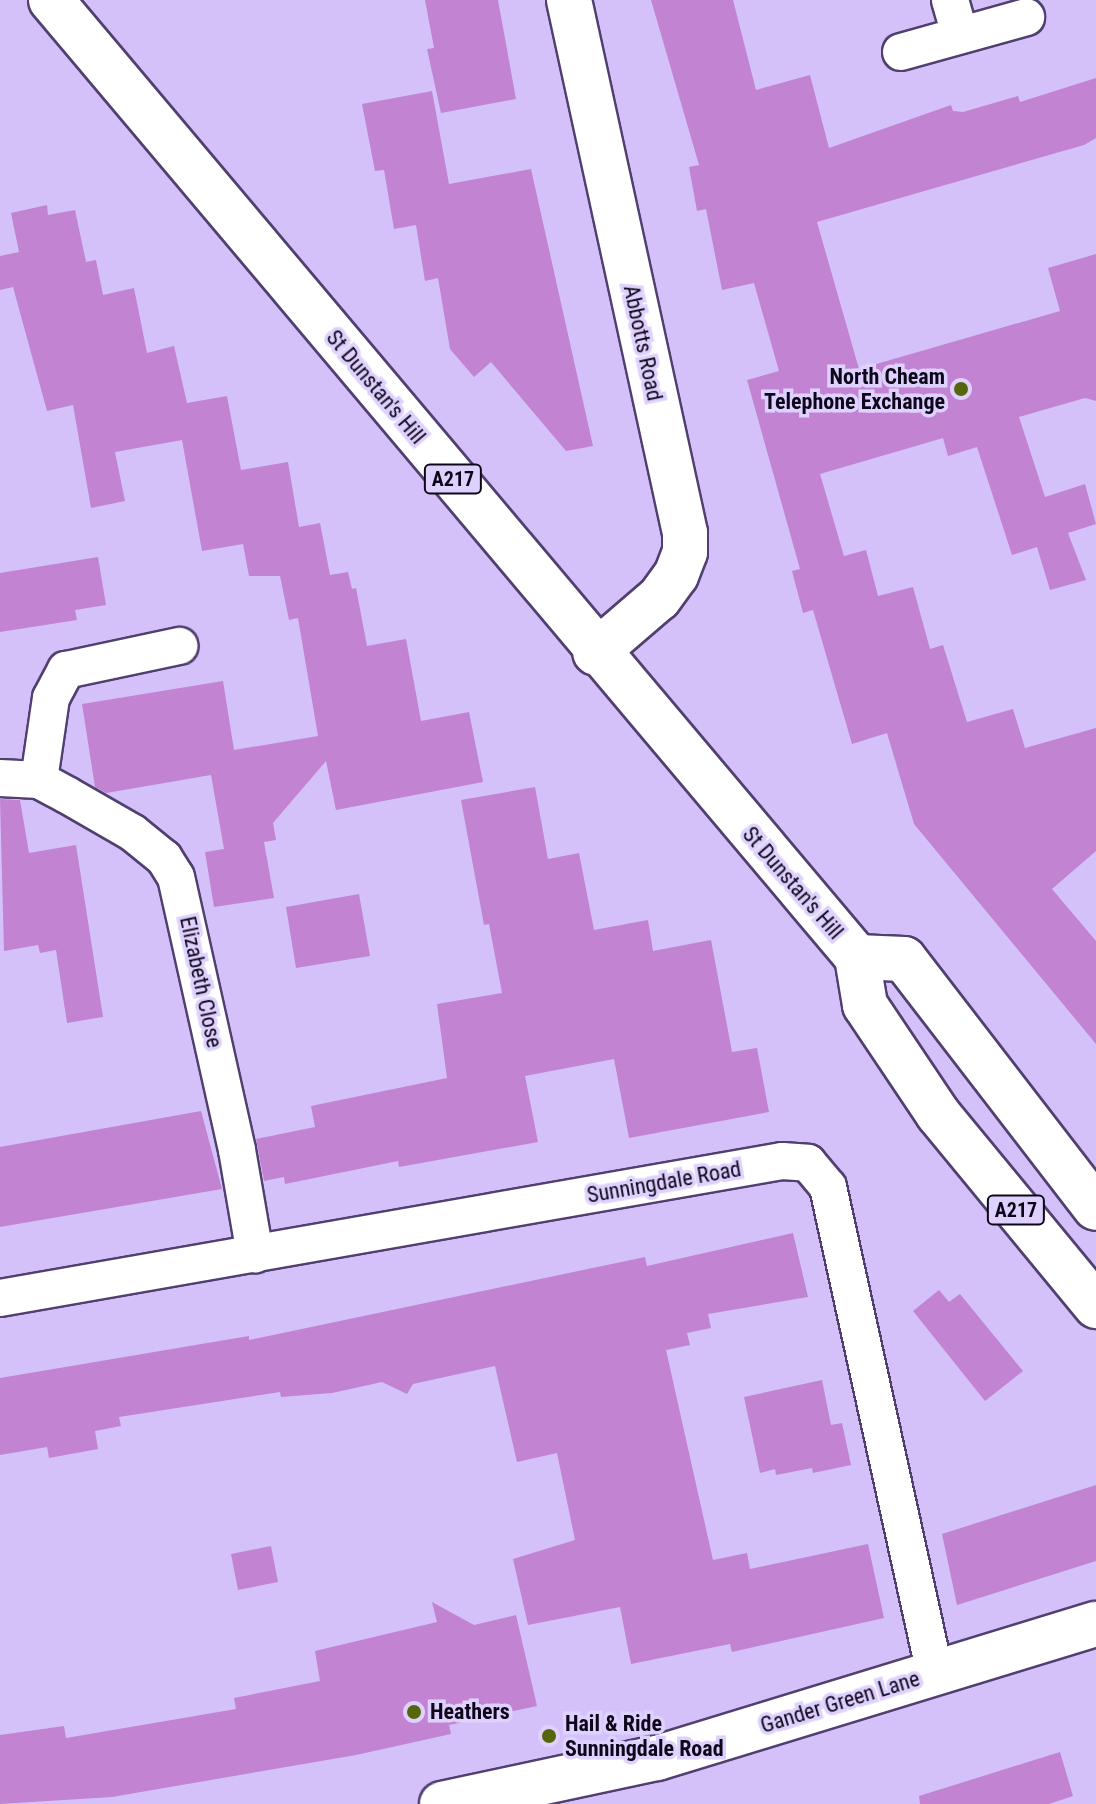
<!DOCTYPE html>
<style>
body{margin:0}
#map{position:relative;width:1096px;height:1804px;overflow:hidden;background:#d4c1fa;font-family:"Roboto Condensed",sans-serif}
div>[style]{position:absolute}
.building>*{inset:0;background:#c283d2}
.roads{filter:drop-shadow(2px 0 #51406f) drop-shadow(-2px 0 #51406f) drop-shadow(0 2px #51406f) drop-shadow(0 -2px #51406f)}
.minor>*{height:36px;margin:-18px;padding:0 18px;transform-origin:18px;border-radius:18px;background:#fff}
.tertiary>*{height:44px;margin:-22px;padding:0 22px;transform-origin:22px;border-radius:22px;background:#fff}
.trunk>*{height:44px;margin:-22px;padding:0 22px;transform-origin:22px;border-radius:22px;background:#fff}
.dots>*{width:22px;height:22px;translate:-50% -50%;box-sizing:border-box;border:4px solid #dfd1fe;border-radius:50%}
span{translate:-50% -50%;white-space:nowrap;text-align:center;line-height:1.15;-webkit-text-stroke:7px #dfd1fe;paint-order:stroke}
.shield-label span{padding:2px 6px;background:#dfd1fe;border:2px solid;border-radius:6px;-webkit-text-stroke-width:0}
.shield-label{font-size:20px;color:#0e071a;font-weight:700}
.street-label{font-size:22px;color:#0e071a}
.poi-label{font-size:22px;color:#0e071a;font-weight:700}
.right{translate:-100% -50%;text-align:right}
.left{translate:0 -50%;text-align:left}
</style>
<div id="map">
<div class="building">
<div style="clip-path:polygon(425px 0,498px 0,516px 99px,441px 113px,427px 49px,434px 48px)"></div>
<div style="clip-path:polygon(651px 0,733px 0,756px 90px,810px 75px,829px 148px,951px 105px,953px 111px,963px 112px,1018px 96px,1020px 102px,1096px 78px,1096px 138px,1084px 145px,817px 222px,859px 369px,1060px 311px,1048px 268px,1096px 254px,1096px 401px,1085px 398px,1019px 417px,1045px 497px,1085px 484px,1096px 524px,1068px 533px,1086px 580px,1050px 590px,1037px 547px,1012px 555px,977px 447px,948px 456px,943px 438px,820px 474px,844px 556px,866px 550px,878px 596px,913px 587px,930px 649px,943px 645px,967px 722px,1013px 709px,1025px 748px,1096px 728px,1096px 851px,1052px 889px,1096px 941px,1096px 1044px,914px 824px,887px 733px,852px 744px,813px 610px,803px 613px,792px 571px,800px 569px,747px 380px,779px 371px,754px 283px,722px 290px,706px 209px,697px 211px,689px 167px,699px 165px)"></div>
<div style="clip-path:polygon(432px 91px,449px 184px,531px 169px,593px 446px,566px 451px,491px 362px,474px 377px,450px 349px,438px 278px,425px 281px,416px 225px,394px 229px,384px 170px,375px 171px,362px 104px)"></div>
<div style="clip-path:polygon(47px 205px,48px 215px,75px 210px,86px 262px,96px 260px,103px 295px,134px 288px,147px 353px,174px 346px,187px 403px,227px 396px,241px 470px,288px 462px,299px 527px,320px 523px,330px 575px,348px 572px,352px 589px,356px 588px,367px 646px,406px 639px,421px 721px,469px 712px,483px 782px,336px 810px,326px 761px,273px 823px,276px 840px,264px 842px,274px 898px,214px 907px,205px 852px,224px 849px,211px 775px,106px 793px,95px 787px,82px 704px,223px 681px,234px 750px,318px 736px,298px 618px,289px 620px,280px 576px,249px 576px,243px 544px,202px 551px,182px 440px,115px 452px,125px 501px,91px 508px,73px 405px,47px 411px,13px 287px,0 290px,0 256px,19px 252px,11px 213px)"></div>
<div style="clip-path:polygon(98px 557px,106px 605px,75px 610px,77px 620px,0 632px,0 573px)"></div>
<div style="clip-path:polygon(535px 787px,548px 859px,579px 853px,594px 930px,648px 920px,653px 951px,711px 940px,732px 1052px,757px 1048px,769px 1112px,629px 1138px,614px 1059px,525px 1076px,538px 1142px,399px 1167px,398px 1161px,285px 1184px,284px 1177px,264px 1181px,256px 1139px,315px 1127px,311px 1106px,447px 1078px,437px 1004px,502px 993px,489px 924px,484px 925px,461px 800px)"></div>
<div style="clip-path:polygon(0 799px,20px 800px,29px 853px,76px 845px,103px 1017px,67px 1023px,56px 950px,40px 953px,38px 945px,4px 951px)"></div>
<div style="clip-path:polygon(359px 894px,370px 956px,296px 968px,286px 907px)"></div>
<div style="clip-path:polygon(201px 1111px,222px 1189px,0 1227px,0 1147px)"></div>
<div style="clip-path:polygon(793px 1233px,808px 1297px,708px 1314px,711px 1328px,687px 1333px,690px 1345px,666px 1350px,713px 1560px,747px 1553px,750px 1569px,868px 1544px,884px 1618px,732px 1652px,730px 1644px,631px 1664px,620px 1607px,528px 1625px,513px 1559px,575px 1540px,557px 1453px,517px 1462px,495px 1366px,413px 1384px,407px 1394px,382px 1382px,332px 1393px,281px 1397px,280px 1392px,119px 1417px,121px 1426px,95px 1431px,98px 1449px,49px 1458px,47px 1447px,0 1455px,0 1378px,249px 1336px,249px 1340px,645px 1257px,647px 1266px)"></div>
<div style="clip-path:polygon(939px 1290px,949px 1302px,960px 1294px,1023px 1371px,985px 1401px,913px 1311px)"></div>
<div style="clip-path:polygon(822px 1380px,831px 1425px,842px 1423px,851px 1465px,813px 1473px,812px 1468px,776px 1475px,775px 1469px,760px 1473px,744px 1397px)"></div>
<div style="clip-path:polygon(1096px 1485px,1096px 1561px,957px 1605px,942px 1534px)"></div>
<div style="clip-path:polygon(271px 1546px,278px 1582px,238px 1590px,231px 1554px)"></div>
<div style="clip-path:polygon(432px 1602px,474px 1625px,516px 1615px,537px 1706px,449px 1725px,451px 1734px,356px 1755px,112px 1797px,0 1804px,0 1735px,64px 1726px,66px 1738px,236px 1709px,234px 1698px,320px 1681px,315px 1651px,437px 1622px)"></div>
<div style="clip-path:polygon(1060px 1752px,1073px 1796px,1049px 1804px,920px 1804px,919px 1796px)"></div>
</div>
<div class="roads">
<div class="minor">
<div style="left:950px;top:0;width:36px;rotate:74deg"></div>
<div style="left:901px;top:52px;width:130px;rotate:-15.6deg"></div>
<div style="left:0;top:778px;width:39px;rotate:3deg"></div>
<div style="left:39px;top:780px;width:32px;rotate:28deg"></div>
<div style="left:67px;top:795px;width:76px;rotate:29.9deg"></div>
<div style="left:133px;top:833px;width:40px;rotate:39deg"></div>
<div style="left:164px;top:858px;width:22px;rotate:58deg"></div>
<div style="left:176px;top:877px;width:280px;rotate:77.4deg"></div>
<div style="left:237px;top:1150px;width:106px;rotate:80.2deg"></div>
<div style="left:39px;top:780px;width:83px;rotate:-81.7deg"></div>
<div style="left:51px;top:698px;width:32px;rotate:-62deg"></div>
<div style="left:66px;top:670px;width:116px;rotate:-12deg"></div>
<div style="left:0;top:1298px;width:794px;rotate:-9.94deg"></div>
<div style="left:782px;top:1161px;width:26px;rotate:4deg"></div>
<div style="left:808px;top:1163px;width:31px;rotate:50deg"></div>
<div style="left:828px;top:1187px;width:499px;rotate:77.6deg"></div>
</div>
<div class="tertiary">
<div style="left:569px;top:0;width:545px;rotate:77.72deg"></div>
<div style="left:685px;top:533px;width:19px;rotate:90deg"></div>
<div style="left:685px;top:552px;width:25px;rotate:111deg"></div>
<div style="left:676px;top:575px;width:29px;rotate:126deg"></div>
<div style="left:659px;top:598px;width:84px;rotate:139.3deg"></div>
<div style="left:442px;top:1804px;width:220px;rotate:-12.1deg"></div>
<div style="left:657px;top:1758px;width:459px;rotate:-17deg"></div>
</div>
<div class="trunk">
<div style="left:51px;top:0;width:1251px;rotate:49.9deg"></div>
<div style="left:857px;top:957px;width:49px;rotate:80.5deg"></div>
<div style="left:865px;top:1005px;width:131px;rotate:56.2deg"></div>
<div style="left:938px;top:1114px;width:249px;rotate:50.5deg"></div>
<div style="left:857px;top:957px;width:47px;rotate:2.4deg"></div>
<div style="left:904px;top:959px;width:314px;rotate:52.4deg"></div>
</div>
</div>
<div class="dots">
<div style="left:961px;top:389px;background:#56660d"></div>
<div style="left:414px;top:1712px;background:#56660d"></div>
<div style="left:549px;top:1736px;background:#56660d"></div>
</div>
<div class="shield-label">
<span style="left:453px;top:479px">A217</span>
<span style="left:1016px;top:1210px">A217</span>
</div>
<div class="street-label">
<span style="left:643px;top:343px;rotate:78deg">Abbotts Road</span>
<span style="left:376px;top:387px;rotate:50deg">St Dunstan's Hill</span>
<span style="left:793px;top:883px;rotate:49deg">St Dunstan's Hill</span>
<span style="left:201px;top:982px;rotate:78deg">Elizabeth Close</span>
<span style="left:664px;top:1182px;rotate:-10deg">Sunningdale Road</span>
<span style="left:840px;top:1702px;rotate:-17deg">Gander Green Lane</span>
</div>
<div class="poi-label">
<span class="right" style="left:945px;top:389px">North Cheam<br>Telephone Exchange</span>
<span class="left" style="left:430px;top:1712px">Heathers</span>
<span class="left" style="left:565px;top:1736px">Hail &amp; Ride<br>Sunningdale Road</span>
</div>
</div>
